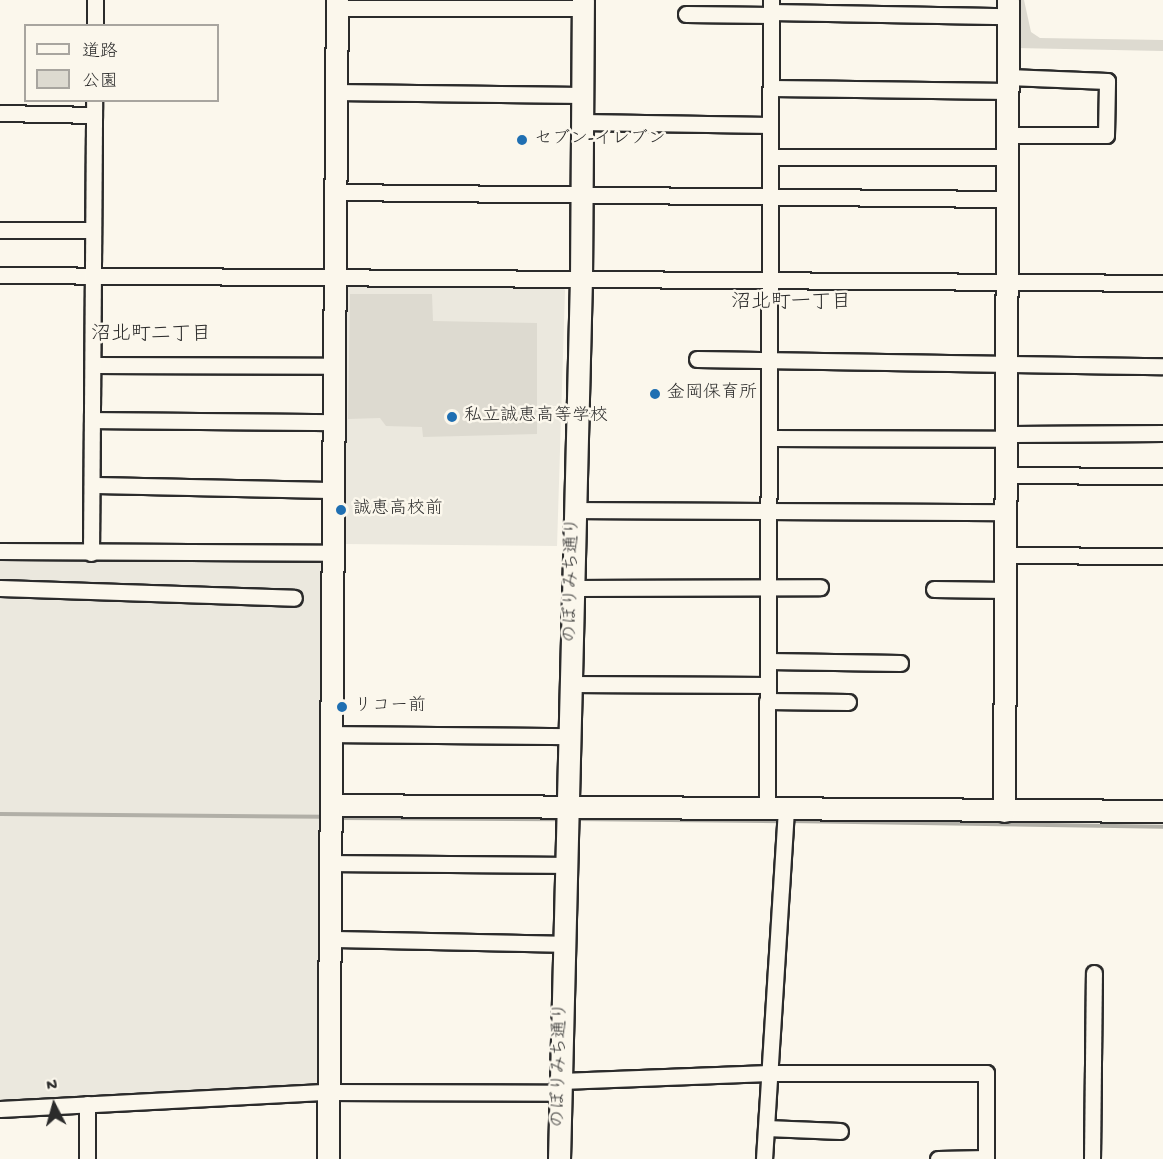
<!DOCTYPE html>
<meta charset="utf-8">
<style>
body{margin:0}
#map{position:relative;width:1163px;height:1159px;overflow:hidden;background:#fbf7ec;font-family:"Gochi Hand","Klee One",sans-serif}
div>[style]{position:absolute}
.built>*{inset:0;background:#ebe8de}
.green>*{inset:0;background:#dddad0}
.stream>*{height:4px;margin:-2px;padding:0 2px;transform-origin:2px;border-radius:2px;background:#b1afa7}
.roads{filter:drop-shadow(2px 0 #2b2b2b) drop-shadow(-2px 0 #2b2b2b) drop-shadow(0 2px #2b2b2b) drop-shadow(0 -2px #2b2b2b)}
.street>*{height:15px;margin:-7.5px;padding:0 7.5px;transform-origin:7.5px;border-radius:7.5px;background:#fbf7ec}
.secondary>*{height:21px;margin:-10.5px;padding:0 10.5px;transform-origin:10.5px;border-radius:10.5px;background:#fbf7ec}
.dots>*{width:16px;height:16px;translate:-50% -50%;box-sizing:border-box;border:3px solid #fbf7ec;border-radius:50%}
span{translate:-50% -50%;white-space:nowrap;text-align:center;line-height:1.15;-webkit-text-stroke:5px #fbf7ec;paint-order:stroke}
.poi-label{font-size:18px;color:#2b2b2b}
.left{translate:0 -50%;text-align:left}
.street-label{font-size:18px;color:#2b2b2b}
.neighbourhood-label{font-size:20px;color:#2b2b2b}
.legend{position:absolute;left:24px;top:24px;width:195px;height:78px;box-sizing:border-box;background:#fbf7ec;border:2px solid #a8a59f;margin:0;padding:8px 10px;list-style:none;font-size:18px;color:#2b2b2b}
.legend li{display:flex;align-items:center;gap:12px;height:30px}
.legend b{width:30px;border:2px solid #a8a59f}
.north{position:absolute;left:24px;top:1075px;width:60px;height:60px;-webkit-text-stroke:4px #fbf7ec;paint-order:stroke;rotate:354deg;font-size:16px;font-weight:700;line-height:24px;text-align:center;color:#2b2b2b}
.north::after{content:'';display:block;margin:auto;width:21px;height:27px;background:#2b2b2b;clip-path:polygon(50% 0,100% 100%,50% 72%,0 100%)}
</style>
<div id="map">
<div class="built">
<div style="clip-path:polygon(344px 282px,560px 284px,565px 290px,557px 546px,343px 544px)"></div>
<div style="clip-path:polygon(0 555px,322px 557px,319px 1086px,0 1102px)"></div>
</div>
<div class="green">
<div style="clip-path:polygon(1014px 0,1024px 0,1031px 32px,1040px 38px,1163px 40px,1163px 51px,1013px 48px)"></div>
<div style="clip-path:polygon(350px 294px,432px 294px,433px 321px,537px 323px,537px 434px,423px 437px,422px 427px,386px 426px,380px 418px,348px 419px)"></div>
</div>
<div class="stream">
<div style="left:0;top:814px;width:325px;rotate:0.5deg"></div>
<div style="left:339px;top:818px;width:220px;rotate:0.3deg"></div>
<div style="left:573px;top:819px;width:208px;rotate:0.6deg"></div>
<div style="left:789px;top:821px;width:374px;rotate:0.9deg"></div>
</div>
<div class="roads">
<div class="street">
<div style="left:337px;top:8px;width:246px"></div>
<div style="left:771px;top:12px;width:237px;rotate:1deg"></div>
<div style="left:686px;top:14px;width:85px;rotate:0.7deg"></div>
<div style="left:95px;top:26px;width:26px;rotate:-90deg"></div>
<div style="left:771px;top:88px;width:237px;rotate:0.7deg"></div>
<div style="left:335px;top:92px;width:247px;rotate:0.7deg"></div>
<div style="left:0;top:113px;width:94px;rotate:1.2deg"></div>
<div style="left:582px;top:122px;width:188px;rotate:0.9deg"></div>
<div style="left:1008px;top:135px;width:98px"></div>
<div style="left:1106px;top:135px;width:54px;rotate:-88.9deg"></div>
<div style="left:1107px;top:81px;width:99px;rotate:-177.7deg"></div>
<div style="left:770px;top:157px;width:237px"></div>
<div style="left:334px;top:192px;width:674px;rotate:0.6deg"></div>
<div style="left:0;top:230px;width:93px"></div>
<div style="left:0;top:275px;width:1163px;rotate:0.39deg"></div>
<div style="left:697px;top:359px;width:466px;rotate:0.9deg"></div>
<div style="left:93px;top:365px;width:240px;rotate:0.2deg"></div>
<div style="left:93px;top:420px;width:241px;rotate:0.5deg"></div>
<div style="left:770px;top:438px;width:236px;rotate:0.2deg"></div>
<div style="left:1006px;top:439px;width:9px;rotate:-36deg"></div>
<div style="left:1013px;top:434px;width:150px;rotate:-0.4deg"></div>
<div style="left:1006px;top:475px;width:157px;rotate:0.4deg"></div>
<div style="left:92px;top:485px;width:241px;rotate:1.2deg"></div>
<div style="left:574px;top:510px;width:432px;rotate:0.3deg"></div>
<div style="left:0;top:551px;width:332px;rotate:0.3deg"></div>
<div style="left:91px;top:553px;width:453px;rotate:-89.6deg"></div>
<div style="left:1006px;top:555px;width:157px;rotate:0.4deg"></div>
<div style="left:0;top:588px;width:294px;rotate:1.9deg"></div>
<div style="left:573px;top:588px;width:247px;rotate:-0.2deg"></div>
<div style="left:934px;top:589px;width:71px;rotate:0.8deg"></div>
<div style="left:768px;top:661px;width:132px;rotate:0.9deg"></div>
<div style="left:570px;top:684px;width:198px;rotate:0.3deg"></div>
<div style="left:767px;top:701px;width:81px;rotate:0.7deg"></div>
<div style="left:332px;top:734px;width:238px;rotate:0.5deg"></div>
<div style="left:767px;top:808px;width:808px;rotate:-89.72deg"></div>
<div style="left:332px;top:863px;width:234px;rotate:0.5deg"></div>
<div style="left:331px;top:939px;width:233px;rotate:1.2deg"></div>
<div style="left:561px;top:1081px;width:208px;rotate:-2.2deg"></div>
<div style="left:769px;top:1073px;width:217px"></div>
<div style="left:986px;top:1073px;width:86px;rotate:90deg"></div>
<div style="left:87px;top:1104px;width:55px;rotate:90deg"></div>
<div style="left:0;top:1109px;width:328px;rotate:-3deg"></div>
<div style="left:328px;top:1092px;width:232px;rotate:0.2deg"></div>
<div style="left:766px;top:1128px;width:74px;rotate:2.3deg"></div>
<div style="left:764px;top:1159px;width:351px;rotate:-86.4deg"></div>
<div style="left:938px;top:1159px;width:48px;rotate:-1.2deg"></div>
<div style="left:1092px;top:1159px;width:186px;rotate:-89.4deg"></div>
</div>
<div class="secondary">
<div style="left:332px;top:805px;width:831px;rotate:0.41deg"></div>
<div style="left:1004px;top:811px;width:811px;rotate:-89.72deg"></div>
<div style="left:328px;top:1159px;width:1159px;rotate:-89.56deg"></div>
<div style="left:559px;top:1159px;width:880px;rotate:-88.57deg"></div>
<div style="left:581px;top:279px;width:279px;rotate:-89.6deg"></div>
</div>
</div>
<div class="dots">
<div style="left:522px;top:140px;background:#1f6fb2"></div>
<div style="left:655px;top:394px;background:#1f6fb2"></div>
<div style="left:452px;top:417px;background:#1f6fb2"></div>
<div style="left:341px;top:510px;background:#1f6fb2"></div>
<div style="left:342px;top:707px;background:#1f6fb2"></div>
</div>
<div class="poi-label">
<span class="left" style="left:534px;top:140px">セブン-イレブン</span>
<span class="left" style="left:667px;top:394px">金岡保育所</span>
<span class="left" style="left:464px;top:417px">私立誠恵高等学校</span>
<span class="left" style="left:353px;top:510px">誠恵高校前</span>
<span class="left" style="left:354px;top:707px">リコー前</span>
</div>
<div class="street-label">
<span style="left:573px;top:580px;rotate:-89deg">のぼりみち通り</span>
<span style="left:561px;top:1065px;rotate:-89deg">のぼりみち通り</span>
</div>
<div class="neighbourhood-label">
<span style="left:791px;top:303px">沼北町一丁目</span>
<span style="left:151px;top:335px">沼北町二丁目</span>
</div>
<ul class="legend">
<li><b style="height:8px;background:#fbf7ec"></b>道路</li>
<li><b style="height:16px;background:#dddad0"></b>公園</li>
</ul>
<div class="north">N</div>
</div>
